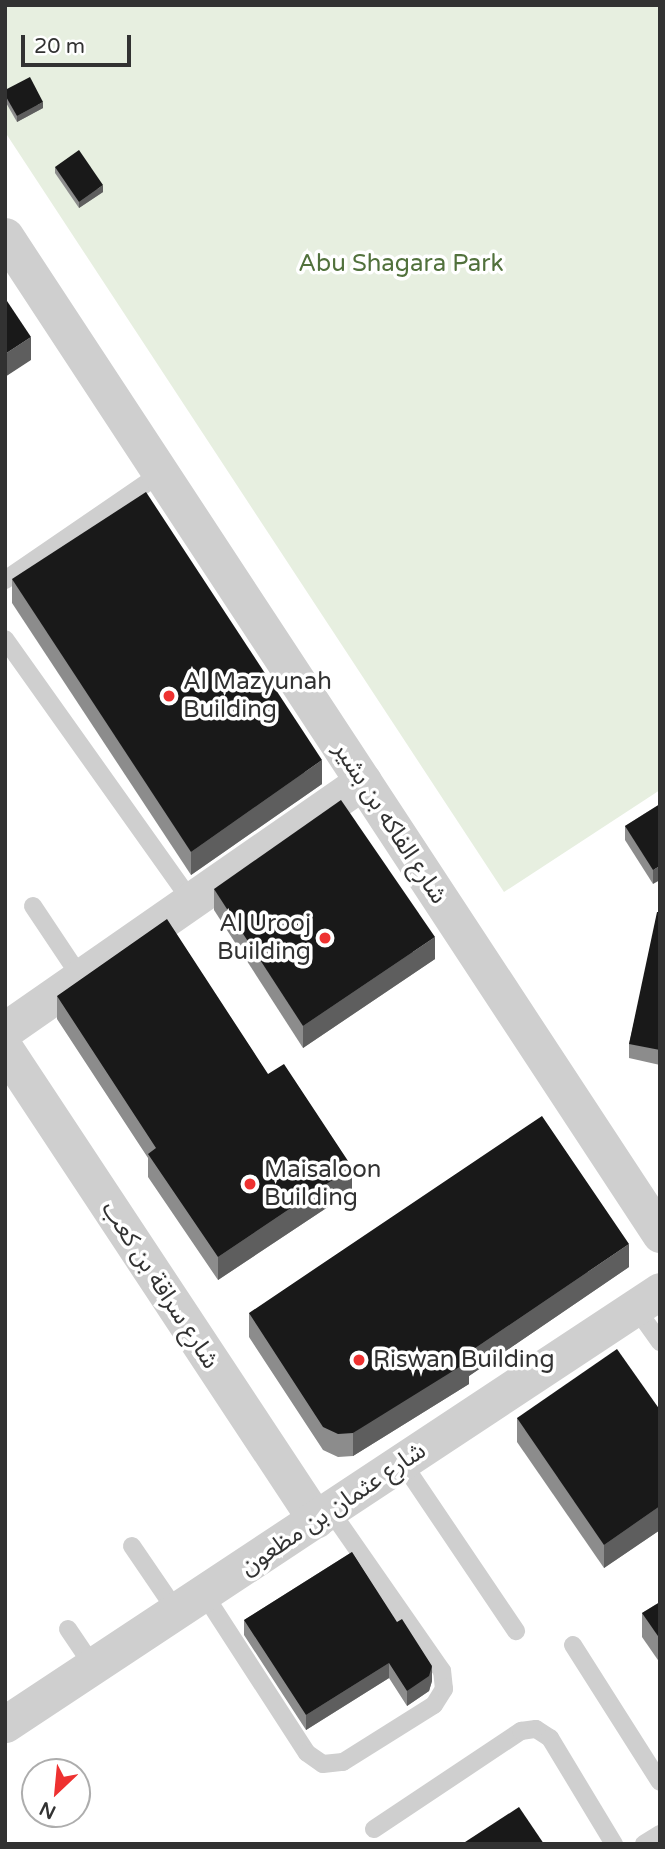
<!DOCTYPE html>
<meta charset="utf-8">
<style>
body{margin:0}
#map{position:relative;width:665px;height:1849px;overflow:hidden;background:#fff;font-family:"Varela Round","Noto Sans Arabic",sans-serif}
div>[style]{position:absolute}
.green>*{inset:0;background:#e7efe0}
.lane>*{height:18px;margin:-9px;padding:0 9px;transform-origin:9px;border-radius:9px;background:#cfcfcf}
.street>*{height:37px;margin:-18.5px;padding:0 18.5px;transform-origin:18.5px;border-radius:18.5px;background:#cfcfcf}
.wall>*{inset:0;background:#8c8c8c}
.shaded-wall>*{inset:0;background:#5e5e5e}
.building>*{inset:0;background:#191919}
.dots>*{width:19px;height:19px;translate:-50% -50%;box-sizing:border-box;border:4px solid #fff;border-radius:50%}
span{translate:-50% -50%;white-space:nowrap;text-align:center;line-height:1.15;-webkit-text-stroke:7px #fff;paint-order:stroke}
.park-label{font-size:24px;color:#51713c}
.poi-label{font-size:24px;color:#323232}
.left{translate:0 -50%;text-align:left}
.right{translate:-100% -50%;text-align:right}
.street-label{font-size:24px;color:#323232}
.frame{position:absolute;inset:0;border:7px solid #323232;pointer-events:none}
.north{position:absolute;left:21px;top:1758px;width:70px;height:70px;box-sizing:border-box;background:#fff;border:2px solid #adadad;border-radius:50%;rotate:206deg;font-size:19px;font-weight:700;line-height:28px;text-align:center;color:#323232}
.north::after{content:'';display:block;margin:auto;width:24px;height:32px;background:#ee3130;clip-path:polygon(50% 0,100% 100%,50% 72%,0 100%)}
.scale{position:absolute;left:21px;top:35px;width:110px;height:32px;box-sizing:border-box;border:4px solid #323232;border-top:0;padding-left:9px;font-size:21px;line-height:24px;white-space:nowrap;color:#323232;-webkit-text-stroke:5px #fff;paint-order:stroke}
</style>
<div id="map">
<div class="green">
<div style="clip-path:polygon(5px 5px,660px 5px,660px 790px,504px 892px,5px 132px)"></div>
</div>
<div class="lane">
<div style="left:5px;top:580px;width:189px;rotate:-34.4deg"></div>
<div style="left:5px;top:639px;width:321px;rotate:54.6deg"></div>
<div style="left:33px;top:906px;width:87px;rotate:56.3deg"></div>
<div style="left:635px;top:1307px;width:43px;rotate:54.5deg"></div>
<div style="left:402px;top:1462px;width:204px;rotate:56deg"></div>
<div style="left:132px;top:1546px;width:80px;rotate:55.7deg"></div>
<div style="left:204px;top:1594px;width:189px;rotate:57.1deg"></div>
<div style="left:307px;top:1753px;width:19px;rotate:35deg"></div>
<div style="left:323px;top:1764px;width:20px;rotate:-6deg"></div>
<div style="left:343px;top:1762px;width:107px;rotate:-32.1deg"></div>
<div style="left:434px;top:1705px;width:19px;rotate:-58deg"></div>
<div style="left:444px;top:1689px;width:18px;rotate:-96deg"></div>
<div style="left:442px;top:1671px;width:196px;rotate:-124.8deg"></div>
<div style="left:68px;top:1629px;width:45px;rotate:56deg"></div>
<div style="left:573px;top:1645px;width:162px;rotate:57.6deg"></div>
<div style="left:374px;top:1829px;width:177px;rotate:-33.7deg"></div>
<div style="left:521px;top:1731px;width:15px;rotate:-8deg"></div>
<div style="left:536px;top:1729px;width:17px;rotate:33deg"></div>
<div style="left:550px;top:1738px;width:124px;rotate:58.9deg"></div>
<div style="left:644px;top:1844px;width:19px;rotate:-32deg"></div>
</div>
<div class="street">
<div style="left:5px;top:236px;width:1194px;rotate:56.72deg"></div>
<div style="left:5px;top:1030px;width:436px;rotate:-34.8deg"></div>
<div style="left:5px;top:1049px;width:564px;rotate:56.56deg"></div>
<div style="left:5px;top:1724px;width:785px;rotate:-33.47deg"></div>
</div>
<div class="wall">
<div style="clip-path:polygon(5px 90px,43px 108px,17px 122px,5px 101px)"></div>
<div style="clip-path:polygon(55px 167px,103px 192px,79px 208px,55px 173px)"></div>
<div style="clip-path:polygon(12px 579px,322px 784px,191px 875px,12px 603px)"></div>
<div style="clip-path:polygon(660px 804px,653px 884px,625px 840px,625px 826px)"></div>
<div style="clip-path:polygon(214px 889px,435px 959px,303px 1048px,214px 910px)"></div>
<div style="clip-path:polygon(660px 912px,660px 1065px,629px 1058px,629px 1044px)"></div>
<div style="clip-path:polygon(57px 996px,268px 1074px,352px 1191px,218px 1280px,148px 1177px,148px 1158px,57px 1019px)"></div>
<div style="clip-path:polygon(629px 1267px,469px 1376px,469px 1384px,353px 1456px,338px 1457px,323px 1450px,249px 1337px,249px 1313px)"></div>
<div style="clip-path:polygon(660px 1410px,660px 1530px,604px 1568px,517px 1442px,517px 1418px)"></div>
<div style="clip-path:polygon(352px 1552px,432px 1681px,429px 1691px,407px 1706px,389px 1678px,306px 1730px,244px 1635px,244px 1620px)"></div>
<div style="clip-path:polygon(660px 1602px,660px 1663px,642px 1637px,642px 1613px)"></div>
</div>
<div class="shaded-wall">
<div style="clip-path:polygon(43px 102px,43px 108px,17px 122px,17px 116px)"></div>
<div style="clip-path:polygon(103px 185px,103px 192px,79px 208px,79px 202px)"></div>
<div style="clip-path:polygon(31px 337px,31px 360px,5px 377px,5px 354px)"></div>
<div style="clip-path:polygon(322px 760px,322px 784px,191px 875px,191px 852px)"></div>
<div style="clip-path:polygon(660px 866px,660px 880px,653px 884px,653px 870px)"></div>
<div style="clip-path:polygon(435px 937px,435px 959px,303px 1048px,303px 1026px)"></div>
<div style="clip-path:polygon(352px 1167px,352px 1191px,218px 1280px,218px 1257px)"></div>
<div style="clip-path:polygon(629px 1244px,629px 1267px,469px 1376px,469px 1384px,353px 1456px,353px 1433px,465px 1355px)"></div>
<div style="clip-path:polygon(660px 1506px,660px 1530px,604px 1568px,604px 1545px)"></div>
<div style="clip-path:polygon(389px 1663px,389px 1678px,306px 1730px,306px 1715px)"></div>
<div style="clip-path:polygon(432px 1666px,432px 1681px,429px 1691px,407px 1706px,407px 1691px)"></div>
</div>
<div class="building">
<div style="clip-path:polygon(30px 77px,43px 102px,17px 116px,5px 95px,5px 90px)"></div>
<div style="clip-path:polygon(79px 150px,103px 185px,79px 202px,55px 167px)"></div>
<div style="clip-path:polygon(5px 298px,31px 337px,5px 354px)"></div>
<div style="clip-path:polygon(146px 492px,322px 760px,191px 852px,12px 579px)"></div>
<div style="clip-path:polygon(341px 800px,435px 937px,303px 1026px,214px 889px)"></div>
<div style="clip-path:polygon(660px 804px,660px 866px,653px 870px,625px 826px)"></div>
<div style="clip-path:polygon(657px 912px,660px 912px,660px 1050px,629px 1044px)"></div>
<div style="clip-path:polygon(167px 919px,268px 1074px,284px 1064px,352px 1167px,218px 1257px,148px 1154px,156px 1148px,57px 996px)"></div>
<div style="clip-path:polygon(542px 1116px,629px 1244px,465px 1355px,469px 1361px,353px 1433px,338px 1434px,323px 1427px,249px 1313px)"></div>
<div style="clip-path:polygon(617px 1349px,660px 1410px,660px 1506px,604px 1545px,517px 1418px)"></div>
<div style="clip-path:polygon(352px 1552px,397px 1622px,402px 1619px,432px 1666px,429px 1676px,407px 1691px,389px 1663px,306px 1715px,244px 1620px)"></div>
<div style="clip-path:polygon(660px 1602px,660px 1639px,642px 1613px)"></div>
<div style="clip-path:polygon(519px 1807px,544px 1844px,462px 1844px)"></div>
</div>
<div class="dots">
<div style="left:169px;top:696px;background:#ee3130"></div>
<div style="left:325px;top:938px;background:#ee3130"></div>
<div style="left:250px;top:1184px;background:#ee3130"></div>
<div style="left:359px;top:1360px;background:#ee3130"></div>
</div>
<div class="park-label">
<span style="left:401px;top:264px">Abu Shagara Park</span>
</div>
<div class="poi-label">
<span class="left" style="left:183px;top:696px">Al Mazyunah<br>Building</span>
<span class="right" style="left:311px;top:938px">Al Urooj<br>Building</span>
<span class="left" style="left:264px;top:1184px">Maisaloon<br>Building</span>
<span class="left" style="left:373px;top:1360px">Riswan Building</span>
</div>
<div class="street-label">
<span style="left:390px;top:823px;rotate:57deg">شارع الفاكه بن بشير</span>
<span style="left:160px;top:1285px;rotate:57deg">شارع سراقة بن كعب</span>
<span style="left:333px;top:1509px;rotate:-34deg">شارع عثمان بن مظعون</span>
</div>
<div class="frame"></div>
<div class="north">N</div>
<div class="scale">20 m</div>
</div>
